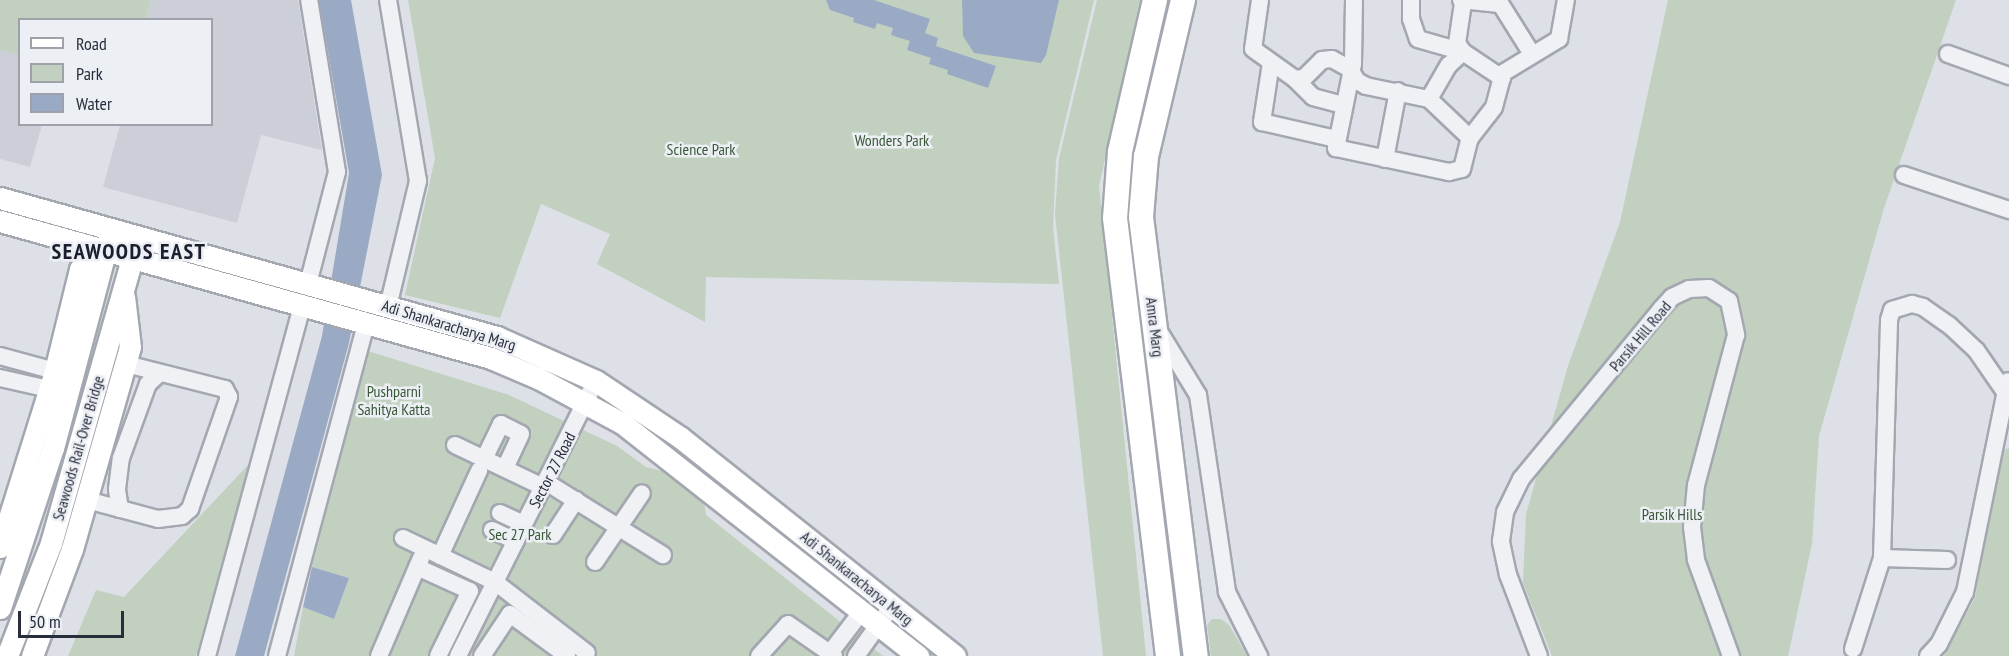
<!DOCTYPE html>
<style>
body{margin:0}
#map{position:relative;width:2009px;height:656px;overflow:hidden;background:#dde0e6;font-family:"PT Sans Narrow",sans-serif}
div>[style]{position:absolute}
.built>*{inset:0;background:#cccfd8}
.green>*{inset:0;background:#c1d0bf}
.water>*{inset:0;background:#9aaac5}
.roads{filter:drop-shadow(2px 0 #a3a7b0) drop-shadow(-2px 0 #a3a7b0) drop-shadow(0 2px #a3a7b0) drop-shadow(0 -2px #a3a7b0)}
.minor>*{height:16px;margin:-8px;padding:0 8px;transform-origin:8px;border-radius:8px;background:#f0f1f5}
.major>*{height:21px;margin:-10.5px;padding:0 10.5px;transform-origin:10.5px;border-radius:10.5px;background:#fff}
.highway>*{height:24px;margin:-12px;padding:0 12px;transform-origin:12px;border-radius:12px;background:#fff}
span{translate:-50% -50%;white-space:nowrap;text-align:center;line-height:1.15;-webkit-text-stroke:5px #eceff4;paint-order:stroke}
.park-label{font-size:16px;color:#385736}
.street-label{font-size:16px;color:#282d3c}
.district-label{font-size:22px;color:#1a1e2d;font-weight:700;letter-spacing:1.5px}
.legend{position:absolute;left:18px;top:18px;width:195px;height:108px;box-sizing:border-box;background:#eceff4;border:2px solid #9ea1aa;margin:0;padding:8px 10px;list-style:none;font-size:18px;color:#282d3c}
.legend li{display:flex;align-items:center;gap:12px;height:30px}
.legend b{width:30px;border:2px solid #9ea1aa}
.scale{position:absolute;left:18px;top:611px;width:106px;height:27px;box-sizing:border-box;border:3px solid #282d3c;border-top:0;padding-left:8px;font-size:18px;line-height:21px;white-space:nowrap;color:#282d3c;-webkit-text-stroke:4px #eceff4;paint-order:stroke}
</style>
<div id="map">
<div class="built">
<div style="clip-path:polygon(151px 0,298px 0,322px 150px,261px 135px,237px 223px,103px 187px,120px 125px,212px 124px,212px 20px,146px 19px)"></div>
<div style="clip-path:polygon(0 50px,19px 55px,20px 124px,42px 125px,30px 167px,0 159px)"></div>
</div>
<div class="green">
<div style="clip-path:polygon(0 0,151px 0,146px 19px,20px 20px,19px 55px,0 50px)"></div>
<div style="clip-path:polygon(408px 0,1094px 0,1056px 160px,1053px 227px,1059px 284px,706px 277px,705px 322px,597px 264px,610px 234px,541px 204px,500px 318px,405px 295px,435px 158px)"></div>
<div style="clip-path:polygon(1097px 0,1140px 0,1099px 186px,1146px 656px,1103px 656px,1055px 214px,1059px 158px)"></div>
<div style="clip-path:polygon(1668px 0,1956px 0,1884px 208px,1819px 436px,1812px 544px,1788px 656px,1552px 656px,1523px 583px,1526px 514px,1568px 366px,1620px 222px)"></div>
<div style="clip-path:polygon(368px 351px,509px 395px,617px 446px,646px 467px,667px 472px,703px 496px,706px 515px,883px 656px,294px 656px,303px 607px,334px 619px,349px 578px,312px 567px)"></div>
<div style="clip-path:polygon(2009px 448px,2009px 656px,1944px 656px,1975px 598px,2000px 452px)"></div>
<div style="clip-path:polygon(249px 464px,196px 656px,68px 656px,96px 590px,124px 597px)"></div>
<div style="clip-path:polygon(1212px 619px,1221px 619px,1229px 625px,1247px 656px,1211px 656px,1207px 625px)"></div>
</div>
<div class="water">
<div style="clip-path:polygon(319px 0,351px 0,382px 175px,349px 343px,264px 656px,235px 656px,322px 336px,349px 173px)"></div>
<div style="clip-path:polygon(826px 0,874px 0,930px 19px,925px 33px,938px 38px,936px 46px,996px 66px,988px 88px,947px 74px,948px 70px,929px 64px,931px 58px,907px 50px,910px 41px,891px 35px,893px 28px,877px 23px,875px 29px,853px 22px,854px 18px,830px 10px)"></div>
<div style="clip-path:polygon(962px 0,1059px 0,1046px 55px,1041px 63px,974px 53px,963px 36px)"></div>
<div style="clip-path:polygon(312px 567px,349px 578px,334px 619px,303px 607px)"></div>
</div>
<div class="roads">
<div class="minor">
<div style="left:1260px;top:0;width:49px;rotate:98.1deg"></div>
<div style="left:1253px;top:49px;width:52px;rotate:35.5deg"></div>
<div style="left:1295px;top:79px;width:9px;rotate:-6deg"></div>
<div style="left:1304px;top:78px;width:25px;rotate:-45deg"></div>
<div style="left:1322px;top:60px;width:10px;rotate:-6deg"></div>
<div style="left:1332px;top:59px;width:21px;rotate:29deg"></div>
<div style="left:1350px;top:69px;width:14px;rotate:60deg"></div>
<div style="left:1357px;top:81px;width:10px;rotate:29deg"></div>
<div style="left:1366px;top:86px;width:64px;rotate:11.7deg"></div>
<div style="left:1429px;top:99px;width:57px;rotate:43.6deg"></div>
<div style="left:1470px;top:138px;width:39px;rotate:-52deg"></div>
<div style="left:1494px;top:107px;width:35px;rotate:-75deg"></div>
<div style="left:1503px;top:73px;width:66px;rotate:-31.3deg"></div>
<div style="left:1559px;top:39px;width:40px;rotate:-80deg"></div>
<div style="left:1354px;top:0;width:64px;rotate:90.9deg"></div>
<div style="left:1353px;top:64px;width:86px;rotate:101.4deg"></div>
<div style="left:1336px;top:148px;width:116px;rotate:12deg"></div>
<div style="left:1449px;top:172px;width:13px;rotate:-13deg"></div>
<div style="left:1462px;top:169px;width:32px;rotate:-76deg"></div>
<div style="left:1411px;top:0;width:19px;rotate:90deg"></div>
<div style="left:1411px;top:19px;width:21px;rotate:71deg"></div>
<div style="left:1418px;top:39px;width:47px;rotate:16.1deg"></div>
<div style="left:1461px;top:0;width:36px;rotate:6deg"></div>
<div style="left:1498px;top:0;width:64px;rotate:57.8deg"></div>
<div style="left:1463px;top:3px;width:40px;rotate:98.5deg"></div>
<div style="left:1457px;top:43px;width:11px;rotate:56deg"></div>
<div style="left:1463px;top:52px;width:47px;rotate:33.7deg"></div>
<div style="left:1948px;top:54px;width:65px;rotate:19.8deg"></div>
<div style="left:1271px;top:63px;width:60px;rotate:98.7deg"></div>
<div style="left:1262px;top:122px;width:76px;rotate:12.9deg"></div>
<div style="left:1295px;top:79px;width:25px;rotate:45deg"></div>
<div style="left:1313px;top:97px;width:31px;rotate:15deg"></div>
<div style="left:1429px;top:99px;width:39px;rotate:-60deg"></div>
<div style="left:1449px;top:65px;width:19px;rotate:-43deg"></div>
<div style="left:1385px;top:159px;width:69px;rotate:-79.2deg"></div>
<div style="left:1904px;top:175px;width:111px;rotate:18.4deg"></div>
<div style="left:308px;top:284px;width:116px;rotate:-75.5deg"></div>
<div style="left:337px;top:172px;width:174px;rotate:-99.2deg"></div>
<div style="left:388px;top:307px;width:130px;rotate:-76.6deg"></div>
<div style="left:418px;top:181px;width:183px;rotate:-99.4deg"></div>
<div style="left:1160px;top:333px;width:73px;rotate:58.5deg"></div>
<div style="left:1198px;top:395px;width:199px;rotate:81.6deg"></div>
<div style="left:1227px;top:592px;width:72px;rotate:63.4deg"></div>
<div style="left:0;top:356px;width:57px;rotate:15.3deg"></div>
<div style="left:0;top:378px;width:50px;rotate:12.7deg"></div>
<div style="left:455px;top:445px;width:98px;rotate:25.5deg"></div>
<div style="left:484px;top:459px;width:39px;rotate:-64deg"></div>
<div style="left:501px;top:424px;width:22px;rotate:27deg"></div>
<div style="left:521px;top:434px;width:38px;rotate:115deg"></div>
<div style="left:546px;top:482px;width:138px;rotate:32deg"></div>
<div style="left:87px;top:500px;width:73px;rotate:15deg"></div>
<div style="left:158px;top:519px;width:24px;rotate:-7deg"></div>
<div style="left:182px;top:516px;width:11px;rotate:-41deg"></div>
<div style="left:190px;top:509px;width:119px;rotate:-70.8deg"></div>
<div style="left:229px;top:397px;width:9px;rotate:-117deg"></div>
<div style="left:225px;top:389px;width:102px;rotate:-165.8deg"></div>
<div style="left:120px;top:509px;width:20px;rotate:-99deg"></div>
<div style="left:117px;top:489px;width:31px;rotate:-83deg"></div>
<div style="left:121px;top:458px;width:79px;rotate:-70deg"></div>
<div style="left:148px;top:384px;width:16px;rotate:-43deg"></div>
<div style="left:500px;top:513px;width:26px;rotate:25deg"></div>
<div style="left:492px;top:530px;width:26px;rotate:25deg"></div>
<div style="left:553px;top:535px;width:42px;rotate:-56.7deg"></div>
<div style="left:403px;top:538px;width:102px;rotate:25.6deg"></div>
<div style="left:495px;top:582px;width:116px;rotate:37.7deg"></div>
<div style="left:440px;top:556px;width:94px;rotate:-65.4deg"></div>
<div style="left:1947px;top:560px;width:65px;rotate:-178.2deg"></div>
<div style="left:1882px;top:558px;width:238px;rotate:-88.3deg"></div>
<div style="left:1889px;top:320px;width:10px;rotate:-73deg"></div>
<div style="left:1892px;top:310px;width:21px;rotate:-17deg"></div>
<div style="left:1912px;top:304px;width:11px;rotate:15deg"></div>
<div style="left:1923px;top:307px;width:32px;rotate:35deg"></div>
<div style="left:1949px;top:325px;width:37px;rotate:43deg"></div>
<div style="left:1976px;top:350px;width:51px;rotate:55.4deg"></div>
<div style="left:595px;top:562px;width:83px;rotate:-55.7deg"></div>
<div style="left:417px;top:567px;width:58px;rotate:24.4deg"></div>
<div style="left:470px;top:591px;width:72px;rotate:116.2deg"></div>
<div style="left:1853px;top:649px;width:96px;rotate:-72.3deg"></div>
<div style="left:830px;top:653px;width:53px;rotate:-52.7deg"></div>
<div style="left:207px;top:656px;width:363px;rotate:-74.8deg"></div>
<div style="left:277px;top:656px;width:344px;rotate:-75deg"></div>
<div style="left:379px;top:656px;width:107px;rotate:-66.8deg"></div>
<div style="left:458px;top:656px;width:308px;rotate:-63.4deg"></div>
<div style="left:482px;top:656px;width:50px;rotate:-56.3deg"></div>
<div style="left:510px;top:614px;width:71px;rotate:36.4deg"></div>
<div style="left:759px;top:656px;width:43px;rotate:-47.8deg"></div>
<div style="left:788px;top:624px;width:56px;rotate:34.8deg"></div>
<div style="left:856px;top:656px;width:62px;rotate:-54.2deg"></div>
<div style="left:1539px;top:656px;width:87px;rotate:-110.9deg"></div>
<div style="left:1508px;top:575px;width:35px;rotate:-102deg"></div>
<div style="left:1501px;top:541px;width:29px;rotate:-82deg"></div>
<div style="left:1505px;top:512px;width:37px;rotate:-64deg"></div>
<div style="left:1521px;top:479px;width:220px;rotate:-50.5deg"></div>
<div style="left:1661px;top:309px;width:16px;rotate:-47deg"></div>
<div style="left:1672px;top:297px;width:19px;rotate:-25deg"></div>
<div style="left:1689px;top:289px;width:20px;rotate:-3deg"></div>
<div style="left:1709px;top:288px;width:24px;rotate:33deg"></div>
<div style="left:1729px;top:301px;width:35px;rotate:78deg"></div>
<div style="left:1736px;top:335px;width:155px;rotate:104.9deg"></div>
<div style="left:1696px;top:485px;width:42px;rotate:95.4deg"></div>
<div style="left:1692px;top:527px;width:33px;rotate:83deg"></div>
<div style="left:1696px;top:560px;width:102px;rotate:70deg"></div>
<div style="left:1928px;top:656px;width:16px;rotate:-47deg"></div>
<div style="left:1939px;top:644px;width:58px;rotate:-63.4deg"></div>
<div style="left:1965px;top:592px;width:215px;rotate:-78.5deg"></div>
</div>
<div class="major">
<div style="left:0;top:198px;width:516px;rotate:15.63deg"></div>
<div style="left:497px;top:337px;width:108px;rotate:24deg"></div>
<div style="left:596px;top:381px;width:102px;rotate:33.8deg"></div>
<div style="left:681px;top:438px;width:350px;rotate:38.5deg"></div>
<div style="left:0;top:221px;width:510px;rotate:15.59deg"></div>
<div style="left:491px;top:358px;width:51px;rotate:23.1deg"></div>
<div style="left:538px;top:378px;width:95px;rotate:28.2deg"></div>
<div style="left:622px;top:423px;width:377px;rotate:38.2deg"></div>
<div style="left:0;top:547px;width:184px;rotate:-72.6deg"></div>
<div style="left:55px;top:371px;width:105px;rotate:-76.2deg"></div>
<div style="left:80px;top:269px;width:31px;rotate:-37deg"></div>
<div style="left:0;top:608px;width:169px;rotate:-71.7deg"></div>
<div style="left:53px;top:448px;width:217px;rotate:-75.1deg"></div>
<div style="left:7px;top:656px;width:121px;rotate:-68.7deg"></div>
<div style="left:51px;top:543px;width:310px;rotate:-74.1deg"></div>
<div style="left:32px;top:656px;width:114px;rotate:-69.5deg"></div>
<div style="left:72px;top:549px;width:210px;rotate:-74deg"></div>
<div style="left:130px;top:347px;width:50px;rotate:-96.8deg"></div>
</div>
<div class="highway">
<div style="left:1155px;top:0;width:156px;rotate:103deg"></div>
<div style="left:1120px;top:152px;width:66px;rotate:94.3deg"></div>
<div style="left:1115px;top:218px;width:441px;rotate:83.1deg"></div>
<div style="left:1183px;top:0;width:160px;rotate:103.3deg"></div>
<div style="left:1146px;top:156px;width:61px;rotate:94.7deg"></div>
<div style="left:1141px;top:217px;width:442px;rotate:82.9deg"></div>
</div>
</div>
<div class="park-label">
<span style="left:892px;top:140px">Wonders Park</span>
<span style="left:701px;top:149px">Science Park</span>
<span style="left:394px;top:400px">Pushparni<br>Sahitya Katta</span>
<span style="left:1672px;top:514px">Parsik Hills</span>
<span style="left:520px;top:534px">Sec 27 Park</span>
</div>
<div class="street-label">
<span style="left:449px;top:325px;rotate:17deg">Adi Shankaracharya Marg</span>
<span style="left:1155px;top:327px;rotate:83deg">Amra Marg</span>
<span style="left:1640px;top:336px;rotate:-50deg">Parsik Hill Road</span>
<span style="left:78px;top:448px;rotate:-74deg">Seawoods Rail-Over Bridge</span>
<span style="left:552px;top:470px;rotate:-63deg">Sector 27 Road</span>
<span style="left:857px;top:578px;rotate:39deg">Adi Shankaracharya Marg</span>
</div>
<div class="district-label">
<span style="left:129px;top:252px">SEAWOODS EAST</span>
</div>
<ul class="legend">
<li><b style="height:8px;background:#fff"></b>Road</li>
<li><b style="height:16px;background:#c1d0bf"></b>Park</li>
<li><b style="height:16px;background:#9aaac5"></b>Water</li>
</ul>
<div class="scale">50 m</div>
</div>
